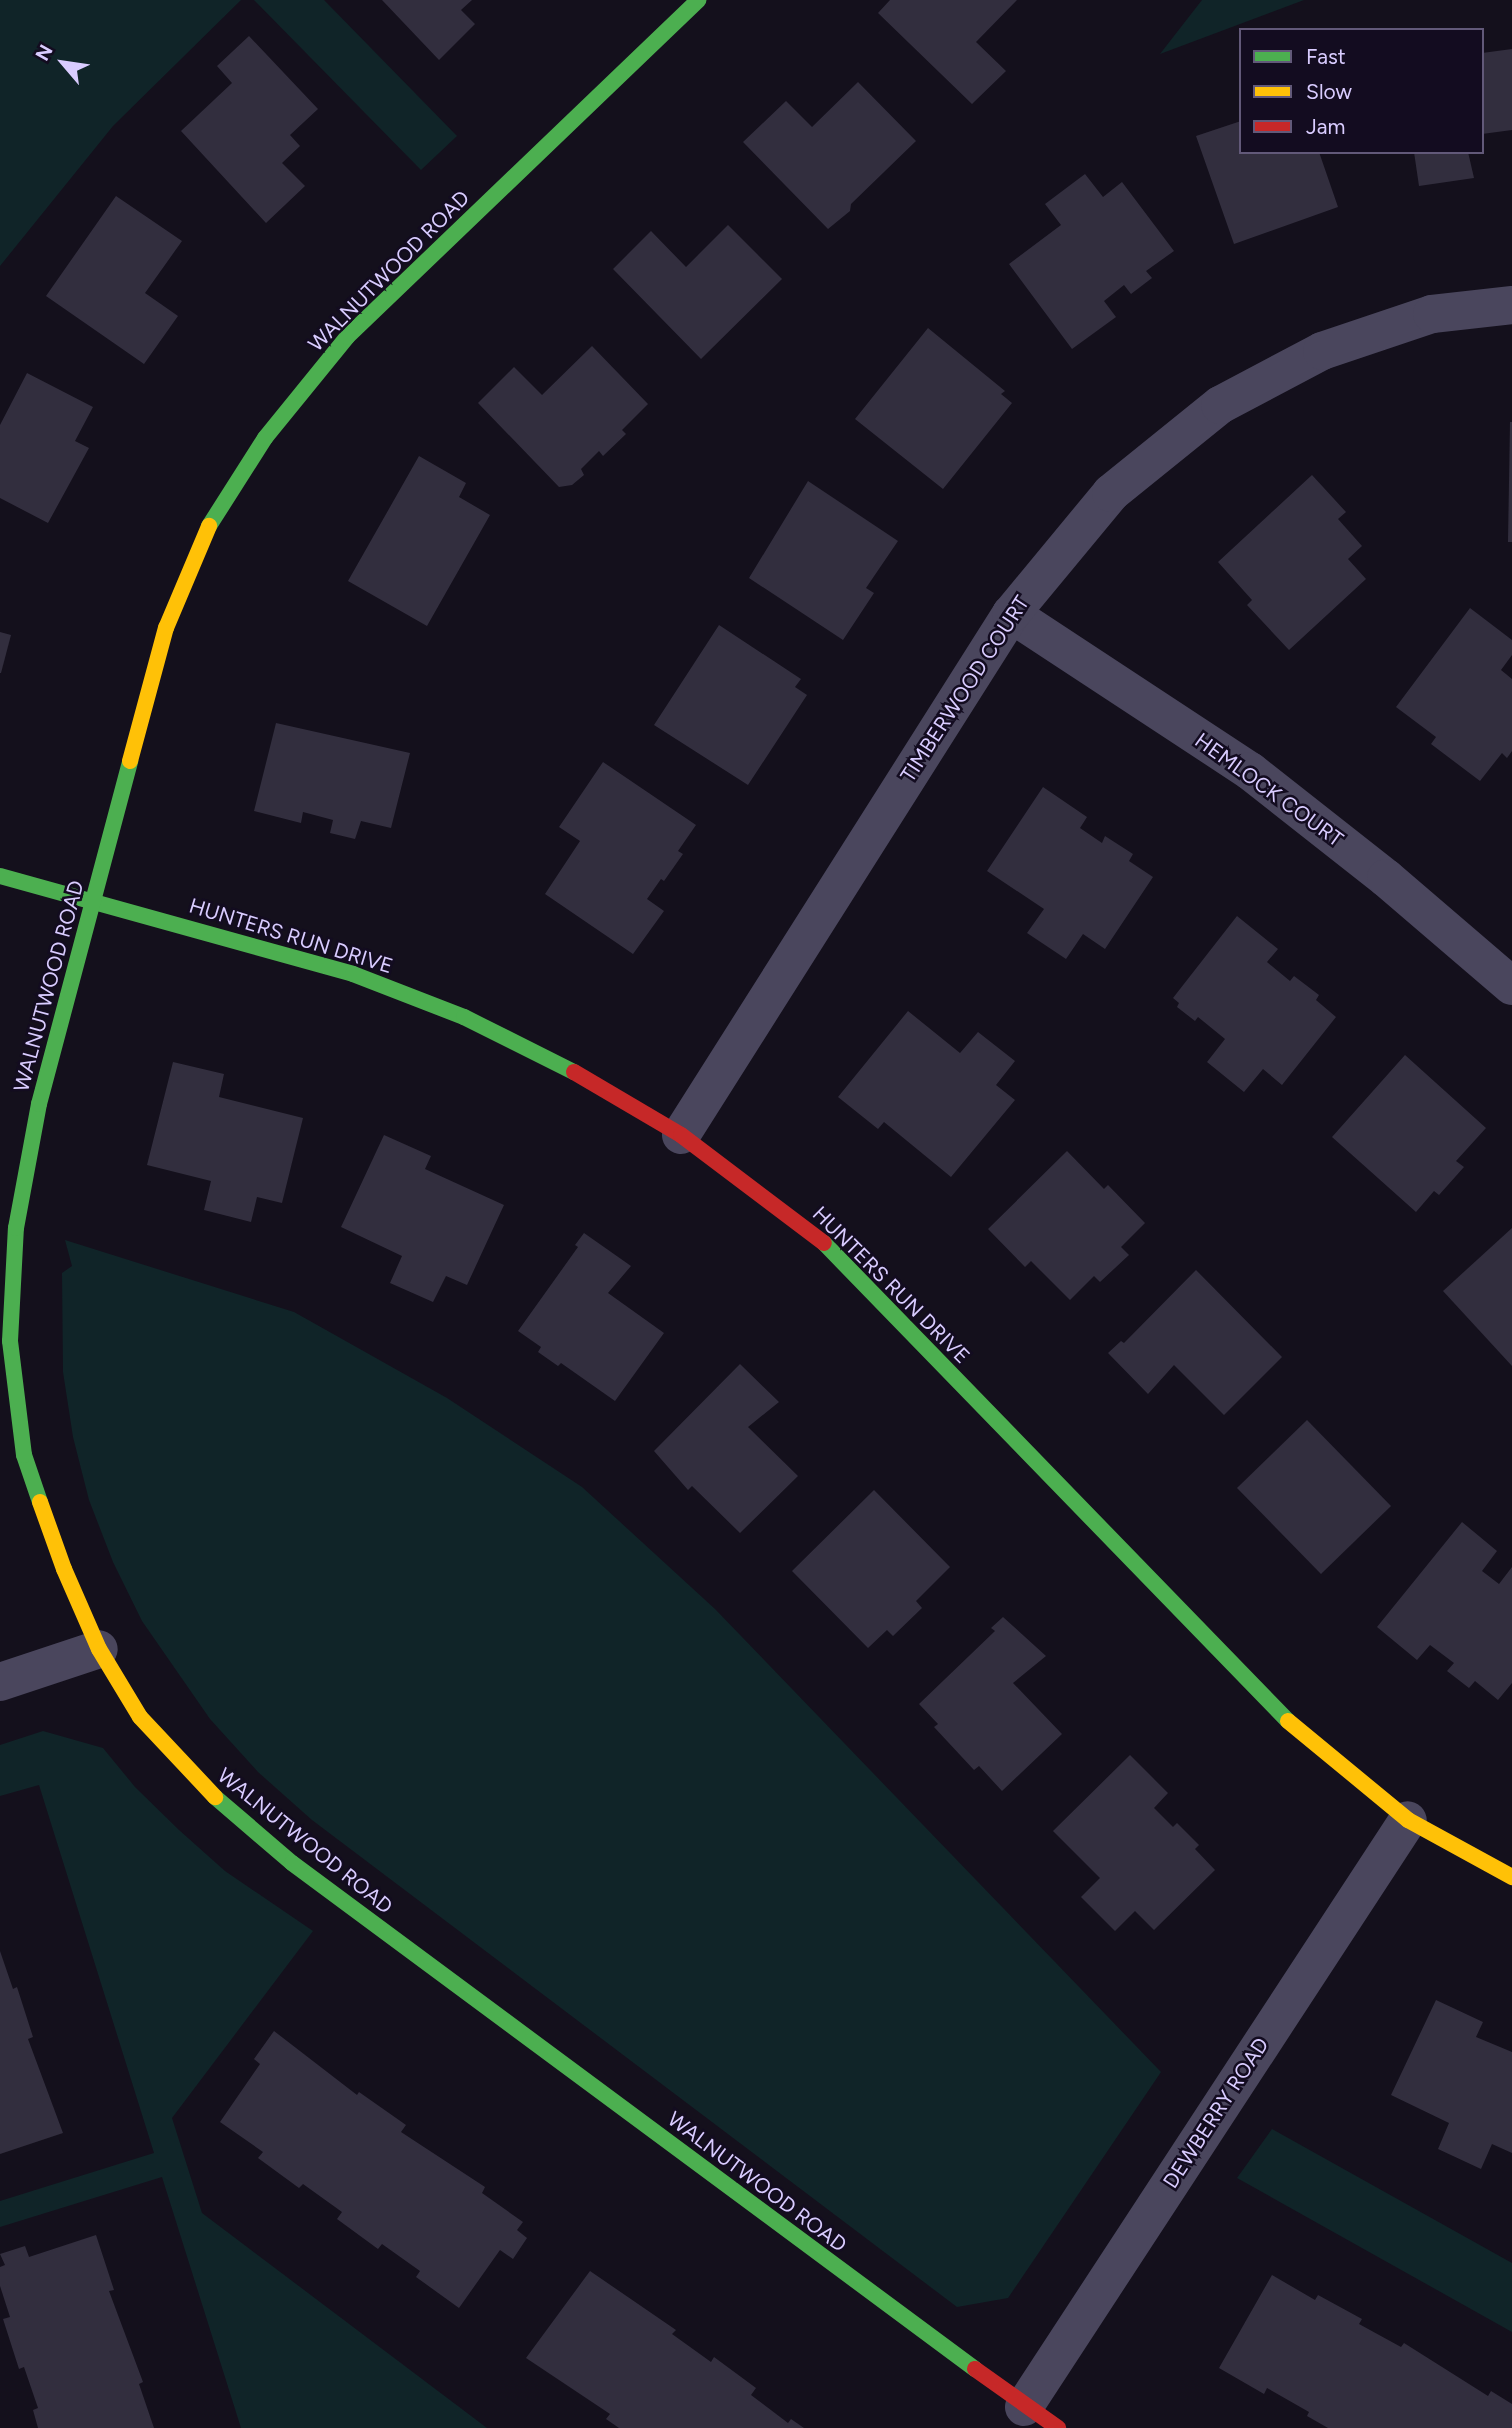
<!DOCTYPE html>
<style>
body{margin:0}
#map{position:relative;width:1512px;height:2428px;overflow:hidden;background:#14101c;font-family:Figtree,sans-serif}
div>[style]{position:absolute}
.green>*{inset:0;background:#102428}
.building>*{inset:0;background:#322e3e}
.street>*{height:38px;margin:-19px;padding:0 19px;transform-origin:19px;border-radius:19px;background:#4a465d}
.fast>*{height:16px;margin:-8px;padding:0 8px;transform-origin:8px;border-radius:8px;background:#4caf50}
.slow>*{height:16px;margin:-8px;padding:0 8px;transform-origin:8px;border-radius:8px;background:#ffc107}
.jam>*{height:16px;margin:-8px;padding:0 8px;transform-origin:8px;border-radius:8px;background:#c62828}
span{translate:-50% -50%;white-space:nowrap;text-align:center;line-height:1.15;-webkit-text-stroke:5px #130c20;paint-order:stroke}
.street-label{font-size:21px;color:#d9ccff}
.legend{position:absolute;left:1239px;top:28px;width:245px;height:126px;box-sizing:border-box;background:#130c20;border:2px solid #625979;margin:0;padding:9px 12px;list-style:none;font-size:21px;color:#d9ccff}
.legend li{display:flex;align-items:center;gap:14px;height:35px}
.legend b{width:35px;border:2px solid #625979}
.north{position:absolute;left:28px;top:28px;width:70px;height:70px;-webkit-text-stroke:5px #130c20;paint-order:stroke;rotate:299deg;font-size:19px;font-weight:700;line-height:28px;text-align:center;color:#d9ccff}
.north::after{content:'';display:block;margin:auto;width:24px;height:32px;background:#d9ccff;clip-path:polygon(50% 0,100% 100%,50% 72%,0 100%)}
</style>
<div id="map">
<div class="green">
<div style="clip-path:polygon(0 0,241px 0,113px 126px,0 266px)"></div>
<div style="clip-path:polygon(254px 0,324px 0,457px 136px,421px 170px)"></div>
<div style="clip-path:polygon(1202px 0,1304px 0,1160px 54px)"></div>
<div style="clip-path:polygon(65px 1240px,294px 1312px,447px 1398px,582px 1487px,715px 1609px,1161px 2072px,1008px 2298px,957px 2307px,312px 1820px,258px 1772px,210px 1719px,142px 1621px,113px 1562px,89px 1500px,73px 1437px,63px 1372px,62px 1273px,72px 1266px)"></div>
<div style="clip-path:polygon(43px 1731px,103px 1748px,135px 1787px,179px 1830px,225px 1871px,313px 1931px,172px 2118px,202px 2213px,487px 2428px,241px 2428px,162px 2177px,0 2227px,0 2201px,154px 2153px,39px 1785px,0 1796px,0 1745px)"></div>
<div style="clip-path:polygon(1272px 2129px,1512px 2263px,1512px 2332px,1237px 2178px)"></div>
</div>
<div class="building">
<div style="clip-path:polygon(382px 0,472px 0,461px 10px,475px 24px,439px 60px)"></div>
<div style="clip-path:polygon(890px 0,1017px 0,976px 42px,1006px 71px,972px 104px,878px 13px)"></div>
<div style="clip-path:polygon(249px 36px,318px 109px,290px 135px,300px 146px,282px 163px,305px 186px,266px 223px,181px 131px,232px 83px,217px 66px)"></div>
<div style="clip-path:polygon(1512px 49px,1512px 130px,1482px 134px,1482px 53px)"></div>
<div style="clip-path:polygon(858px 82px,916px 141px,851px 204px,850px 211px,828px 229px,743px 142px,786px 101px,812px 127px)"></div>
<div style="clip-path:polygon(1241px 121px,1241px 152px,1319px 152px,1338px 207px,1234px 244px,1196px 136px)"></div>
<div style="clip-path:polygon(1414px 152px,1468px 152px,1474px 178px,1419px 186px)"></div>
<div style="clip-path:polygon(1085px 174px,1103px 197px,1122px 182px,1174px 251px,1146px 271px,1152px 278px,1131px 294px,1124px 285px,1104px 301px,1116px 317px,1072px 349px,1009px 264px,1061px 225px,1045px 204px)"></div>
<div style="clip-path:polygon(116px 196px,182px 241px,145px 293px,178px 316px,144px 364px,46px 296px)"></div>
<div style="clip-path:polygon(728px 225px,782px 279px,701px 359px,613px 269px,651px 231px,686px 267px)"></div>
<div style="clip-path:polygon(928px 328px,1005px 391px,1001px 394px,1012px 403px,943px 489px,855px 419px)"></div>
<div style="clip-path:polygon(592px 346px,648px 404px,622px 430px,626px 434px,603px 456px,599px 451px,581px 469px,584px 475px,572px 485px,559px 487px,478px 403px,514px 367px,542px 395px)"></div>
<div style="clip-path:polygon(27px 373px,93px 407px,75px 441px,89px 448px,48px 523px,0 498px,0 425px)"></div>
<div style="clip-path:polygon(1510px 422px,1512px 422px,1512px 542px,1508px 542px)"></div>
<div style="clip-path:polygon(419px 456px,466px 483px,459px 497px,490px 515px,427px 626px,348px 581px)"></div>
<div style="clip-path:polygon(1312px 475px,1346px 512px,1338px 519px,1362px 546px,1348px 559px,1366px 579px,1289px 650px,1247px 605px,1252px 600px,1218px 562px)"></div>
<div style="clip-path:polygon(808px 481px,898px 541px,866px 588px,874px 593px,843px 640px,749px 578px)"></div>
<div style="clip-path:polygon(1470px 608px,1512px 640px,1512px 655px,1501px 670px,1512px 679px,1512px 751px,1507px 758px,1502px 753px,1480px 781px,1431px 744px,1436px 737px,1396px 707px)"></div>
<div style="clip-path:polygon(719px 625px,801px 679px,795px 687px,807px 695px,748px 785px,654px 725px)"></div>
<div style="clip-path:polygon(0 632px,11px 635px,1px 673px,0 673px)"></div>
<div style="clip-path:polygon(276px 723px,410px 753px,391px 828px,361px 821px,355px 839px,330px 833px,333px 820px,303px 812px,301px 823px,254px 811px)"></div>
<div style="clip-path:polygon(603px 762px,696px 825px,678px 851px,683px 854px,664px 881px,661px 879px,647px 899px,664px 911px,633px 954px,545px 894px,580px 841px,559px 827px)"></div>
<div style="clip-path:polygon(1043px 787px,1087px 817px,1080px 828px,1102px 843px,1105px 836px,1133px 854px,1129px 861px,1153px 877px,1105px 949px,1083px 934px,1066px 959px,1027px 933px,1044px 909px,987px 871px)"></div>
<div style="clip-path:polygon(1237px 916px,1278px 949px,1267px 962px,1290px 981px,1294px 976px,1319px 995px,1316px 1000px,1336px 1017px,1282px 1085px,1263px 1069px,1244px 1092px,1207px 1062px,1225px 1039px,1198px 1017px,1195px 1021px,1177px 1007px,1179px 1003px,1173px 998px)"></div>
<div style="clip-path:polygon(908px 1011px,960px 1053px,978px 1032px,1015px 1061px,996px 1085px,1015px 1100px,951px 1177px,884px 1122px,878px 1129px,838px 1097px)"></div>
<div style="clip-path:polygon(1405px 1055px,1486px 1128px,1456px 1161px,1464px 1167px,1439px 1195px,1434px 1191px,1416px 1212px,1332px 1137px)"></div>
<div style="clip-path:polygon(173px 1062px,224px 1074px,219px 1097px,303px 1118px,282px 1203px,257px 1197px,251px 1222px,204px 1210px,211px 1181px,147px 1165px)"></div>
<div style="clip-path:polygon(384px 1135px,431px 1156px,425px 1169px,504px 1205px,467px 1285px,446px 1276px,433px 1302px,390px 1283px,402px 1256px,341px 1227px)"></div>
<div style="clip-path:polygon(1067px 1151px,1104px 1189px,1108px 1185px,1145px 1223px,1121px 1247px,1129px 1255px,1100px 1282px,1094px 1276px,1070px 1300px,1031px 1261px,1025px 1267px,988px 1229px)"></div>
<div style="clip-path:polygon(1512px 1228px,1512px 1366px,1443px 1291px)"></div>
<div style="clip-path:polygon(584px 1233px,631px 1266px,608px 1293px,664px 1333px,615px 1401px,561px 1363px,558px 1366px,538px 1352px,541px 1347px,518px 1331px,578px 1247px,575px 1245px)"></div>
<div style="clip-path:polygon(1196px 1270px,1282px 1357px,1224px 1415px,1174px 1365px,1148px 1394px,1108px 1353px,1121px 1341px,1124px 1343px)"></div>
<div style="clip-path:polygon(740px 1364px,779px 1402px,748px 1427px,798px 1476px,740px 1533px,692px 1486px,688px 1490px,654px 1451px)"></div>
<div style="clip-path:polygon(1307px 1420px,1391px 1506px,1321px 1574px,1237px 1488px)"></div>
<div style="clip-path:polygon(874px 1490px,950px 1567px,916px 1601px,922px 1608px,893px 1636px,887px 1630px,868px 1648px,792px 1571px)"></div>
<div style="clip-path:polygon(1462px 1522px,1497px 1551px,1482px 1571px,1499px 1584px,1512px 1567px,1512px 1683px,1498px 1700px,1475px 1681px,1469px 1688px,1447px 1671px,1454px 1663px,1430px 1645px,1417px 1660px,1377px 1627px)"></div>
<div style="clip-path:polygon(1003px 1617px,1046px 1656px,1013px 1683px,1062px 1734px,1002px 1791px,979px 1766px,974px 1770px,934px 1727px,938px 1724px,919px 1704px,995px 1631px,991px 1628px)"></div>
<div style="clip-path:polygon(1130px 1755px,1168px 1793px,1154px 1808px,1173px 1827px,1177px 1823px,1199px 1845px,1195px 1849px,1215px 1870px,1154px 1930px,1135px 1911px,1115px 1931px,1081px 1897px,1100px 1878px,1053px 1831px)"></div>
<div style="clip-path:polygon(0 1951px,13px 1989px,17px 1987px,33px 2037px,28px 2039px,63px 2133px,0 2154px)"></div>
<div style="clip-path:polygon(1436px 2000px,1483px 2022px,1476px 2037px,1512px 2052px,1512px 2153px,1492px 2144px,1481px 2169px,1438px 2149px,1449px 2123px,1391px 2095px)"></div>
<div style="clip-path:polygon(274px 2031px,357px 2095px,359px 2092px,406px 2125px,401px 2132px,485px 2187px,482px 2193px,523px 2222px,517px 2230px,527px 2238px,513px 2259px,500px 2250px,459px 2308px,416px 2277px,420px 2271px,382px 2244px,378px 2249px,337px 2219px,342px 2212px,303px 2184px,299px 2188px,258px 2158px,263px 2152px,220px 2122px,260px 2064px,254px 2059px)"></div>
<div style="clip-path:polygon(96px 2235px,114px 2290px,109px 2291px,143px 2382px,139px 2384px,154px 2428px,38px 2428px,33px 2410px,38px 2408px,24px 2367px,19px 2369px,3px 2319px,10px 2317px,0 2286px,0 2267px,5px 2265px,0 2254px,25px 2246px,29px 2257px)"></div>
<div style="clip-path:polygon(590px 2271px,676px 2330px,672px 2334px,711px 2362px,714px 2357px,756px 2388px,751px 2395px,788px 2423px,791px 2419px,804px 2428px,619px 2428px,606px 2419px,610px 2414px,526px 2358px)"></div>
<div style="clip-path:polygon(1272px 2275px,1315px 2300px,1318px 2295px,1362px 2319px,1359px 2324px,1401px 2347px,1404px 2343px,1488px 2396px,1491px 2391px,1512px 2404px,1512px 2428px,1328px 2428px,1307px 2416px,1309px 2412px,1267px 2388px,1264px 2394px,1219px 2368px)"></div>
</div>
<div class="street">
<div style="left:1011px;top:614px;width:286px;rotate:33.3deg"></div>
<div style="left:1250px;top:771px;width:173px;rotate:38.2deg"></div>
<div style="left:1386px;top:878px;width:166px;rotate:40.6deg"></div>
<div style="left:681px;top:1135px;width:617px;rotate:-57.65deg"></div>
<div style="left:1011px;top:614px;width:157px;rotate:-50.4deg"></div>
<div style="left:1111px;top:493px;width:140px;rotate:-38.9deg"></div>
<div style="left:1220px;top:405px;width:115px;rotate:-27.9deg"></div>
<div style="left:1322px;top:351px;width:116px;rotate:-18.6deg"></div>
<div style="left:1432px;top:314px;width:81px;rotate:-6.4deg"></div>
<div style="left:0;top:1682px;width:104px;rotate:-18.4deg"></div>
<div style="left:1024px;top:2407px;width:701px;rotate:-56.81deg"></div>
</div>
<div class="fast">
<div style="left:209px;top:526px;width:104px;rotate:-57.5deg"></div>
<div style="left:265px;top:438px;width:130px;rotate:-50.9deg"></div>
<div style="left:347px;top:337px;width:487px;rotate:-43.8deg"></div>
<div style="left:0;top:876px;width:366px;rotate:15.5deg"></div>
<div style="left:353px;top:974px;width:119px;rotate:21.2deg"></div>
<div style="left:464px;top:1017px;width:123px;rotate:26.6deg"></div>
<div style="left:824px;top:1243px;width:666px;rotate:45.85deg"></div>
<div style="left:40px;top:1502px;width:50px;rotate:-108.8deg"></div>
<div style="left:24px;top:1455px;width:115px;rotate:-97deg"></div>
<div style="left:10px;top:1341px;width:113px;rotate:-87deg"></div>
<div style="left:16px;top:1228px;width:126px;rotate:-79.5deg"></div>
<div style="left:39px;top:1104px;width:355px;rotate:-75.1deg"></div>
<div style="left:215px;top:1797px;width:101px;rotate:40.6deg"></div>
<div style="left:292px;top:1863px;width:850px;rotate:36.53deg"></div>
</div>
<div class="slow">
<div style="left:130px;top:761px;width:138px;rotate:-74.9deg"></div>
<div style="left:166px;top:628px;width:111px;rotate:-67.1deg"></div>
<div style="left:40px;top:1502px;width:71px;rotate:70.3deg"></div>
<div style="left:64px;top:1569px;width:87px;rotate:66.4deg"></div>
<div style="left:99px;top:1649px;width:79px;rotate:58.9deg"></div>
<div style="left:140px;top:1717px;width:110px;rotate:46.8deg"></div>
<div style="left:1288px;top:1721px;width:156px;rotate:39.5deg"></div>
<div style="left:1408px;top:1820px;width:119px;rotate:28.7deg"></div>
</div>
<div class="jam">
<div style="left:574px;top:1072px;width:124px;rotate:30.5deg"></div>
<div style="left:681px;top:1135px;width:179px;rotate:37.1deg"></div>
<div style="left:975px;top:2369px;width:102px;rotate:35.4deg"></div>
</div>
<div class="street-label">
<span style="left:389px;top:271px;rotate:-45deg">WALNUTWOOD ROAD</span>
<span style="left:965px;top:689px;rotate:-57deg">TIMBERWOOD COURT</span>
<span style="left:1269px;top:790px;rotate:36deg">HEMLOCK COURT</span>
<span style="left:291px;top:936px;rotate:17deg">HUNTERS RUN DRIVE</span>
<span style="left:49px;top:986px;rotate:-75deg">WALNUTWOOD ROAD</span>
<span style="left:891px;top:1285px;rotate:45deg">HUNTERS RUN DRIVE</span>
<span style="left:305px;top:1841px;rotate:39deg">WALNUTWOOD ROAD</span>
<span style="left:1216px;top:2113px;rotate:-57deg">DEWBERRY ROAD</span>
<span style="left:757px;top:2182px;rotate:37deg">WALNUTWOOD ROAD</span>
</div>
<ul class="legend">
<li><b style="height:9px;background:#4caf50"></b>Fast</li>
<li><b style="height:9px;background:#ffc107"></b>Slow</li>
<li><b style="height:9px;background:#c62828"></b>Jam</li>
</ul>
<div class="north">N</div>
</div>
